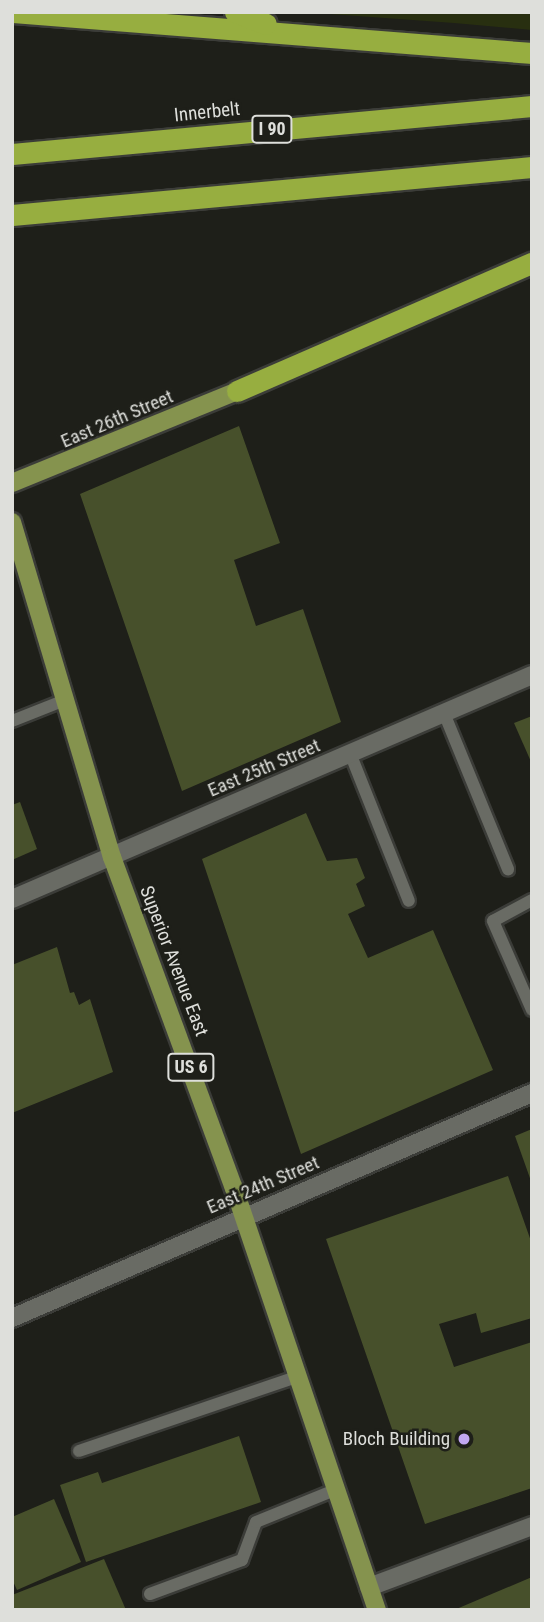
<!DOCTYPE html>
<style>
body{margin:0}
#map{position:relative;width:544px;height:1622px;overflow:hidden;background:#1e1f19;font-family:"Roboto Condensed",sans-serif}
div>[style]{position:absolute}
.green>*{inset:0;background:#282f10}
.building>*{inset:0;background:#47502b}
.roads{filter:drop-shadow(2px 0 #3b3c38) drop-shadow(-2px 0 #3b3c38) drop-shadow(0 2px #3b3c38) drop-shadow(0 -2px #3b3c38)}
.lane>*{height:12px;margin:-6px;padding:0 6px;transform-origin:6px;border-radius:6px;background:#696b64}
.street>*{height:18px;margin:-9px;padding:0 9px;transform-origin:9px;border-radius:9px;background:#696b64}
.primary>*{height:18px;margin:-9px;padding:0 9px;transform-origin:9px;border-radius:9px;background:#85934e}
.highway>*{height:21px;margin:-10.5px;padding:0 10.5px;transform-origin:10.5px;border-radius:10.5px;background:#97ae40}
.dots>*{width:19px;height:19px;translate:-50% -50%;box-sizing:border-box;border:4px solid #1e1f19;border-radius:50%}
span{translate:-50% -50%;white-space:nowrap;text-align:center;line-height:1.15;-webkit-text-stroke:5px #1e1f19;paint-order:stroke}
.shield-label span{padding:2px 5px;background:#1e1f19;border:2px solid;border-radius:5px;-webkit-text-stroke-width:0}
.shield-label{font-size:18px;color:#dedfdb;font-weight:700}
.street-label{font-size:19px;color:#dedfdb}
.poi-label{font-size:19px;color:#dedfdb}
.right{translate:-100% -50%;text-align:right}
.frame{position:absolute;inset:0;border:14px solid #dedfdb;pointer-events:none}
</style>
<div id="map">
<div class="green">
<div style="clip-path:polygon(302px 12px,532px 12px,532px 30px,454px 23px)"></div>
</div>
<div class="building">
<div style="clip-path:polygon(239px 426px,280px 543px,234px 560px,256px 626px,303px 609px,341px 722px,182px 791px,80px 494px)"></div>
<div style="clip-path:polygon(532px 716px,532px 764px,514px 723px)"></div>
<div style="clip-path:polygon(20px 802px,37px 849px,12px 860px,12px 805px)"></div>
<div style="clip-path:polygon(306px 813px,327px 861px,357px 858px,365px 878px,356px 884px,365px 906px,348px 914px,368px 958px,433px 930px,493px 1070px,301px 1154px,202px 859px)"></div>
<div style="clip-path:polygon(57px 947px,70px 993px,74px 992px,79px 1005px,90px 999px,113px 1072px,12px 1113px,12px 965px)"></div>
<div style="clip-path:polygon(532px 1129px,532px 1181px,531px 1181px,515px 1136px)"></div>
<div style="clip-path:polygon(508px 1176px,532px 1244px,532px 1318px,481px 1333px,476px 1313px,439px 1324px,454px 1367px,532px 1342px,532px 1488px,425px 1524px,326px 1239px)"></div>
<div style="clip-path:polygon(239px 1436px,261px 1502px,86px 1562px,60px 1485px,98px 1472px,102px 1483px)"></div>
<div style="clip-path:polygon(54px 1499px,81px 1562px,17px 1590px,12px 1579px,12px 1517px)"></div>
<div style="clip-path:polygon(104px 1559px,126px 1610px,12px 1610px,12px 1595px)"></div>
<div style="clip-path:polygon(532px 1577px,532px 1610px,454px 1610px)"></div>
</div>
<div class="roads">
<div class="lane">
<div style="left:444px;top:713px;width:169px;rotate:67.7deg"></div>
<div style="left:12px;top:721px;width:57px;rotate:-21.6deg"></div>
<div style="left:350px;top:753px;width:159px;rotate:68.3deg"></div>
<div style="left:532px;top:900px;width:44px;rotate:151.7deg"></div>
<div style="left:493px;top:921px;width:97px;rotate:66.3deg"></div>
<div style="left:79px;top:1451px;width:229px;rotate:-18.8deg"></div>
<div style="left:150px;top:1594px;width:98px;rotate:-20.3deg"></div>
<div style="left:242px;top:1560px;width:40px;rotate:-69.8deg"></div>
<div style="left:256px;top:1522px;width:85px;rotate:-22.1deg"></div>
</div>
<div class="street">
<div style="left:12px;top:899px;width:566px;rotate:-23.3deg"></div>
<div style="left:12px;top:1318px;width:567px;rotate:-23.4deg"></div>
<div style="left:369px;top:1587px;width:174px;rotate:-20.5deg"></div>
</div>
<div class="primary">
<div style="left:12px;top:483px;width:243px;rotate:-22.2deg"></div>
<div style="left:12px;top:522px;width:350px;rotate:73.4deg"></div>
<div style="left:112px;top:857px;width:353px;rotate:69.8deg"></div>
<div style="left:234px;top:1188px;width:446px;rotate:71.3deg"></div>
</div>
<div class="highway">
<div style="left:13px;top:12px;width:521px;rotate:4.52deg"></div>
<div style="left:235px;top:12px;width:33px;rotate:21deg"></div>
<div style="left:12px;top:154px;width:522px;rotate:-5.27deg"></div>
<div style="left:12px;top:215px;width:522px;rotate:-5.27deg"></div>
<div style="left:237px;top:391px;width:322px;rotate:-23.5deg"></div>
</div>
</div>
<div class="dots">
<div style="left:464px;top:1439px;background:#c2a8f2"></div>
</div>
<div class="shield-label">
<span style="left:272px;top:129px">I 90</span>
<span style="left:191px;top:1067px">US 6</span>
</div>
<div class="street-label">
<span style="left:207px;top:112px;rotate:-6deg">Innerbelt</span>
<span style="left:117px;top:419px;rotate:-23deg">East 26th Street</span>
<span style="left:264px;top:768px;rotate:-23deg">East 25th Street</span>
<span style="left:174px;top:961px;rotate:69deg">Superior Avenue East</span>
<span style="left:263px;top:1185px;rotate:-23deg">East 24th Street</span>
</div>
<div class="poi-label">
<span class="right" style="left:450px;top:1439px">Bloch Building</span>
</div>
<div class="frame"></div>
</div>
